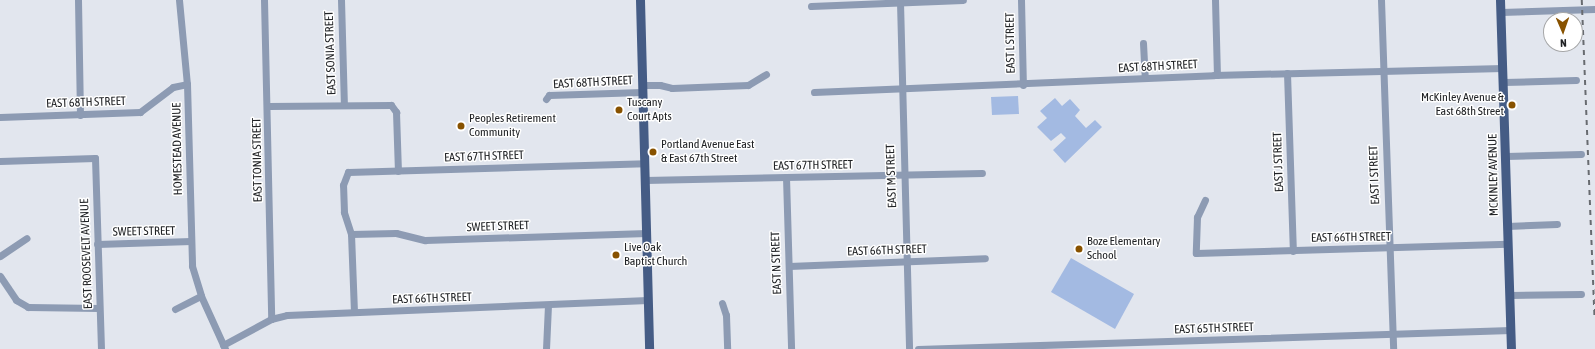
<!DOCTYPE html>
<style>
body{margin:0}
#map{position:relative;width:1595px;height:349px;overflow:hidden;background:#e2e6ee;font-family:"Asap Condensed",sans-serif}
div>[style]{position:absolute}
.green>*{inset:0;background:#a3bae2}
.minor>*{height:7px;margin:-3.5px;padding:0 3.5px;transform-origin:3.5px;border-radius:3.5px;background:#8d9bb3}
.major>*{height:9px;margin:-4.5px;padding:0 4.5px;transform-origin:4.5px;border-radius:4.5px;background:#455c85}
.rail>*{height:1.5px;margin-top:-0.75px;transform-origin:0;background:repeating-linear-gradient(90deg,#686b70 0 5px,transparent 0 10px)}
.dots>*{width:11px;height:11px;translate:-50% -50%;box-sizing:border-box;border:2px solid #fff;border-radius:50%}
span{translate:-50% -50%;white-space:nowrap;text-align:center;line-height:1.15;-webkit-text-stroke:3px #fff;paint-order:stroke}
.street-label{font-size:12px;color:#212326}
.poi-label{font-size:12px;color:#212326}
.right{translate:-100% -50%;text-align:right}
.left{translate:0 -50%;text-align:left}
.north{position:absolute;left:1543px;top:12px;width:40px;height:40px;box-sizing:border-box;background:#fff;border:1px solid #a6a7a8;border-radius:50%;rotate:178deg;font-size:11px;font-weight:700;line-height:16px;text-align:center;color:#212326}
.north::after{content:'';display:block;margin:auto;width:14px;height:18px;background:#885200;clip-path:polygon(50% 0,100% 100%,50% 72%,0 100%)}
</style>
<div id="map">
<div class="green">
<div style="clip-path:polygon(1018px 96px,1019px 114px,992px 115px,991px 97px)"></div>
<div style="clip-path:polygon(1055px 98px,1062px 106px,1070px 99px,1080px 110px,1075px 116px,1086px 128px,1095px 120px,1102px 127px,1065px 163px,1053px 150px,1066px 138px,1061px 133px,1051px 141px,1037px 127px,1047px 118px,1040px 111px)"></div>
<div style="clip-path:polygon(1071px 258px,1134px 294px,1115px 329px,1051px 292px)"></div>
</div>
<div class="minor">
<div style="left:78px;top:0;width:115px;rotate:89deg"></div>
<div style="left:179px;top:0;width:84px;rotate:84.6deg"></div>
<div style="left:187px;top:84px;width:182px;rotate:88.4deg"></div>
<div style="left:192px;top:266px;width:31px;rotate:73deg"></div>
<div style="left:201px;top:296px;width:58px;rotate:65.6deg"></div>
<div style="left:264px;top:0;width:319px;rotate:88.7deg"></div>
<div style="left:341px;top:0;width:105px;rotate:88.4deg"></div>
<div style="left:1021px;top:0;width:85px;rotate:88.7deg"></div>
<div style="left:1215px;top:0;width:75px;rotate:88.5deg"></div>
<div style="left:1381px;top:0;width:349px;rotate:88deg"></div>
<div style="left:900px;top:2px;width:347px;rotate:88.5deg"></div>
<div style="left:811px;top:6px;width:152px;rotate:-2.3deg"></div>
<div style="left:1501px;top:12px;width:94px;rotate:-1.8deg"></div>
<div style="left:1143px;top:43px;width:35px;rotate:87deg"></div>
<div style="left:1287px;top:73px;width:178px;rotate:88.1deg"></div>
<div style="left:1504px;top:82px;width:72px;rotate:-1.6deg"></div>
<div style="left:642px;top:85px;width:18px"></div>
<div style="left:660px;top:85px;width:12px;rotate:14deg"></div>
<div style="left:672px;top:88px;width:76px;rotate:-2.3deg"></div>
<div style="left:748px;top:85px;width:21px;rotate:-31deg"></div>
<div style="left:814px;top:92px;width:400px;rotate:-2.4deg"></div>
<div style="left:1214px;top:75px;width:289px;rotate:-1.4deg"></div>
<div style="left:546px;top:99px;width:5px;rotate:-53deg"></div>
<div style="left:549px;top:95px;width:93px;rotate:-1.8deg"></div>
<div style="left:268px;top:106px;width:123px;rotate:-0.5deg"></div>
<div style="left:391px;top:105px;width:9px;rotate:54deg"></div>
<div style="left:396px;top:112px;width:59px;rotate:88.1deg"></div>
<div style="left:0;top:117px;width:140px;rotate:-2deg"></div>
<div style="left:140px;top:112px;width:41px;rotate:-37.1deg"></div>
<div style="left:173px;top:87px;width:14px;rotate:-12deg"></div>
<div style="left:1506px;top:156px;width:75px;rotate:-1.5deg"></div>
<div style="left:0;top:161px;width:95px;rotate:-1.8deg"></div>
<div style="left:95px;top:158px;width:191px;rotate:88.2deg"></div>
<div style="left:786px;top:177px;width:172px;rotate:88.3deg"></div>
<div style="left:645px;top:180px;width:337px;rotate:-1.2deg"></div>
<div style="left:1205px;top:200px;width:19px;rotate:115deg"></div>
<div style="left:1197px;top:217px;width:36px;rotate:92deg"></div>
<div style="left:1196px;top:253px;width:312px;rotate:-1.7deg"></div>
<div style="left:1507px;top:226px;width:50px;rotate:-2.3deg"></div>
<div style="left:351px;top:234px;width:45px;rotate:-1.3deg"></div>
<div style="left:396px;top:233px;width:30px;rotate:14deg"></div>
<div style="left:425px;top:240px;width:222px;rotate:-1.8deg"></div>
<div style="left:97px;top:244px;width:94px;rotate:-1.8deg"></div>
<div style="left:0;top:256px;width:32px;rotate:-34deg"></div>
<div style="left:789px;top:266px;width:196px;rotate:-2.3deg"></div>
<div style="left:0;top:276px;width:29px;rotate:56deg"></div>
<div style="left:16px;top:300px;width:14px;rotate:30deg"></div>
<div style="left:28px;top:307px;width:71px;rotate:0.8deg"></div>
<div style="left:1510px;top:295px;width:71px;rotate:-0.8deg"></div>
<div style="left:722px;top:303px;width:13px;rotate:72deg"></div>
<div style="left:726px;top:315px;width:34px;rotate:88deg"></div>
<div style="left:175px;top:309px;width:29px;rotate:-27deg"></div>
<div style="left:354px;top:312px;width:78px;rotate:-92.2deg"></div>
<div style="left:351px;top:234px;width:23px;rotate:-108deg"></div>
<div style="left:344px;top:212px;width:27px;rotate:-92deg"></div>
<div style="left:343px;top:185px;width:14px;rotate:-69deg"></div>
<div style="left:348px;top:172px;width:297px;rotate:-1.7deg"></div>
<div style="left:223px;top:345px;width:55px;rotate:-28.4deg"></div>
<div style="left:271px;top:319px;width:16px;rotate:-14deg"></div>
<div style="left:287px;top:315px;width:361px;rotate:-2.4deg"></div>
<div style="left:546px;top:349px;width:44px;rotate:-87.4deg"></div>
<div style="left:918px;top:349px;width:593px;rotate:-1.84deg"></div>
</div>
<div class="major">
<div style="left:640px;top:0;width:349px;rotate:88.5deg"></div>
<div style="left:1500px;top:0;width:349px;rotate:88.2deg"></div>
</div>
<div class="rail">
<div style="left:1582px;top:0;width:318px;rotate:87.7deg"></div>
</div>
<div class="dots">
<div style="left:1512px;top:105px;background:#885200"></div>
<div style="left:619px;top:110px;background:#885200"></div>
<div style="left:461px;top:126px;background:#885200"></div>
<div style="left:653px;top:152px;background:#885200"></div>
<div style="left:1079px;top:249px;background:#885200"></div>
<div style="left:616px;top:255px;background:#885200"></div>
</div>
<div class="street-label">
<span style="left:1011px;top:43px;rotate:-91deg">EAST L STREET</span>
<span style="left:331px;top:53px;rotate:-92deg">EAST SONIA STREET</span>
<span style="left:1158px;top:67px;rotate:-3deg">EAST 68TH STREET</span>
<span style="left:593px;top:83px;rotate:-3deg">EAST 68TH STREET</span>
<span style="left:86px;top:103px;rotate:-2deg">EAST 68TH STREET</span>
<span style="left:178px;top:149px;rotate:-91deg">HOMESTEAD AVENUE</span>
<span style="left:484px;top:157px;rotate:-2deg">EAST 67TH STREET</span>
<span style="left:258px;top:160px;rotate:-91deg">EAST TONIA STREET</span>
<span style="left:1279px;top:162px;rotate:-92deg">EAST J STREET</span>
<span style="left:813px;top:166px;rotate:-1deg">EAST 67TH STREET</span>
<span style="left:1375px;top:175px;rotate:-92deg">EAST I STREET</span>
<span style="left:1494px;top:175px;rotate:-91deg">MCKINLEY AVENUE</span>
<span style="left:892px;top:176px;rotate:-92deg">EAST M STREET</span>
<span style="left:498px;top:227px;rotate:-2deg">SWEET STREET</span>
<span style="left:144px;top:232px;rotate:-1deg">SWEET STREET</span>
<span style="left:1351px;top:238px;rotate:-1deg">EAST 66TH STREET</span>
<span style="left:887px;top:251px;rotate:-2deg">EAST 66TH STREET</span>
<span style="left:87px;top:254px;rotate:-92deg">EAST ROOSEVELT AVENUE</span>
<span style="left:777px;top:263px;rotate:-92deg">EAST N STREET</span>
<span style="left:432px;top:299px;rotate:-2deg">EAST 66TH STREET</span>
<span style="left:1214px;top:329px;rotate:-2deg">EAST 65TH STREET</span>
</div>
<div class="poi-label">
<span class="right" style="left:1504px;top:105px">McKinley Avenue &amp;<br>East 68th Street</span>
<span class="left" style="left:627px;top:110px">Tuscany<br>Court Apts</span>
<span class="left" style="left:469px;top:126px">Peoples Retirement<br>Community</span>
<span class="left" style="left:661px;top:152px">Portland Avenue East<br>&amp; East 67th Street</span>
<span class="left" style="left:1087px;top:249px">Boze Elementary<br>School</span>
<span class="left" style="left:624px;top:255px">Live Oak<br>Baptist Church</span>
</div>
<div class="north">N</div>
</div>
